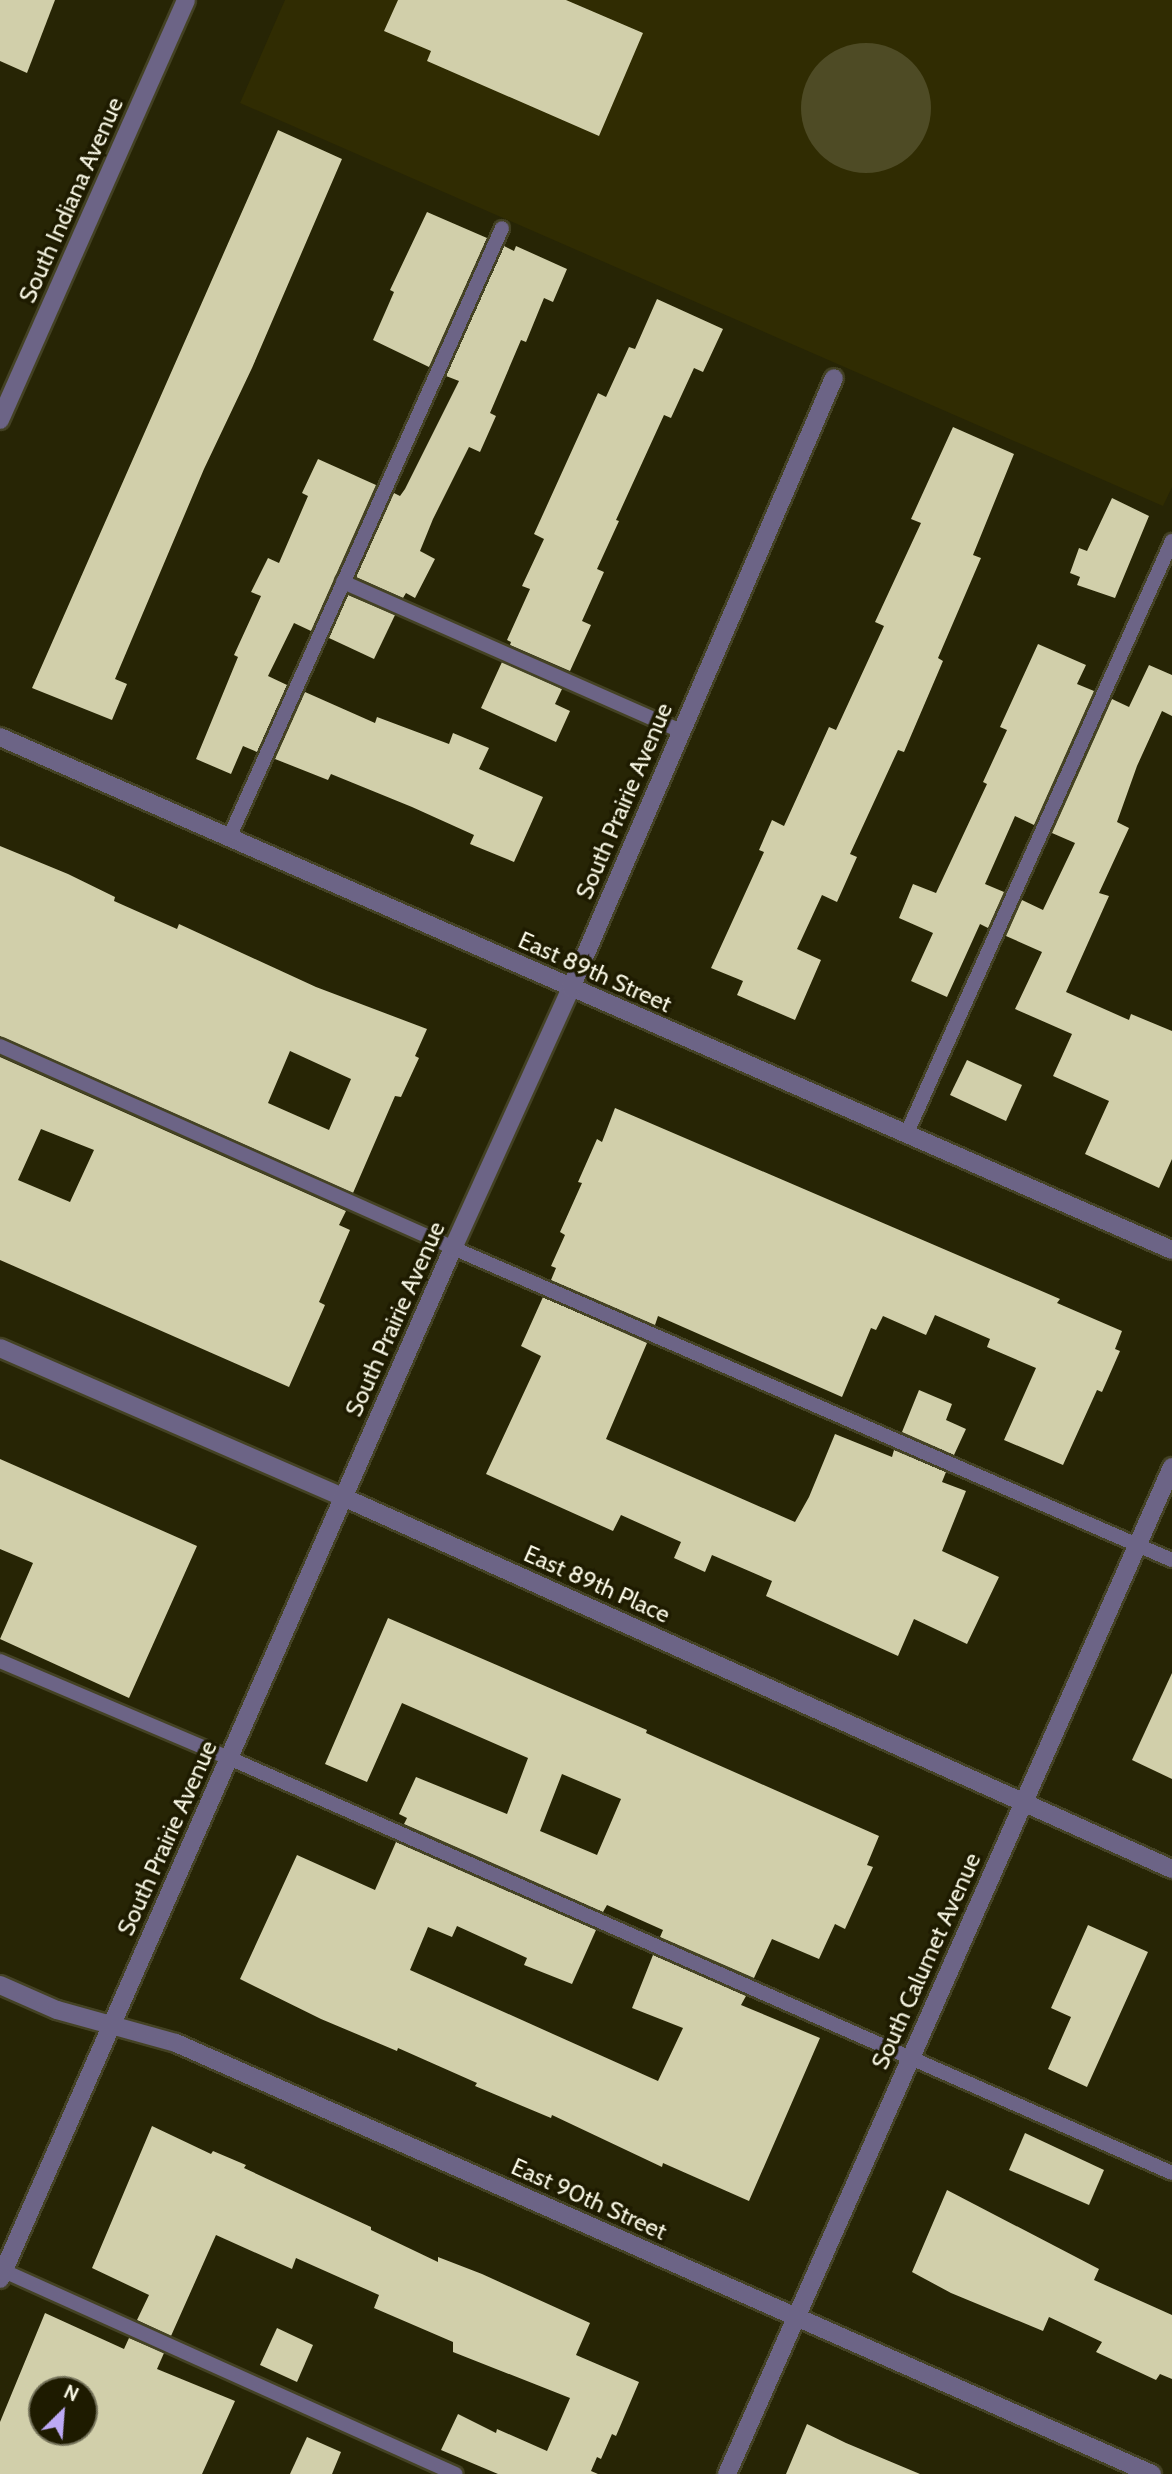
<!DOCTYPE html>
<style>
body{margin:0}
#map{position:relative;width:1172px;height:2474px;overflow:hidden;background:#272505;font-family:Cabin,sans-serif}
div>[style]{position:absolute}
.built>*{inset:0;background:#302c02}
.green>*{inset:0;background:#4e4b25}
.round{border-radius:50%}
.building>*{inset:0;background:#d1cfaa}
.roads{filter:drop-shadow(2px 0 #444224) drop-shadow(-2px 0 #444224) drop-shadow(0 2px #444224) drop-shadow(0 -2px #444224)}
.service>*{height:14px;margin:-7px;padding:0 7px;transform-origin:7px;border-radius:7px;background:#6c6486}
.minor>*{height:18px;margin:-9px;padding:0 9px;transform-origin:9px;border-radius:9px;background:#6c6486}
span{translate:-50% -50%;white-space:nowrap;text-align:center;line-height:1.15;-webkit-text-stroke:7px #1e1b00;paint-order:stroke}
.street-label{font-size:24px;color:#f6f5e2}
.north{position:absolute;left:28px;top:2376px;width:70px;height:70px;box-sizing:border-box;background:#1e1b00;border:2px solid #74725a;border-radius:50%;rotate:25deg;font-size:19px;font-weight:700;line-height:28px;text-align:center;color:#f6f5e2}
.north::after{content:'';display:block;margin:auto;width:24px;height:32px;background:#bda9f5;clip-path:polygon(50% 0,100% 100%,50% 72%,0 100%)}
</style>
<div id="map">
<div class="built">
<div style="clip-path:polygon(285px 0,1172px 0,1172px 487px,1163px 506px,240px 103px)"></div>
</div>
<div class="green">
<div class="round" style="left:801px;top:43px;width:130px;height:130px"></div>
</div>
<div class="building">
<div style="clip-path:polygon(0 0,55px 0,27px 73px,0 61px)"></div>
<div style="clip-path:polygon(398px 0,566px 0,643px 33px,599px 136px,427px 61px,431px 51px,384px 31px)"></div>
<div style="clip-path:polygon(278px 130px,342px 159px,252px 368px,204px 469px,115px 679px,127px 684px,112px 720px,32px 688px)"></div>
<div style="clip-path:polygon(427px 212px,487px 238px,429px 367px,373px 340px,394px 292px,390px 290px)"></div>
<div style="clip-path:polygon(504px 246px,514px 251px,516px 246px,567px 269px,553px 302px,544px 298px,526px 342px,521px 340px,490px 413px,496px 416px,480px 452px,469px 447px,433px 519px,420px 551px,435px 559px,415px 598px,406px 593px,403px 598px,356px 577px,394px 493px,400px 496px,405px 489px,459px 381px,446px 376px)"></div>
<div style="clip-path:polygon(657px 299px,723px 329px,703px 372px,694px 368px,671px 418px,664px 415px,616px 520px,619px 521px,597px 569px,604px 572px,582px 621px,591px 625px,570px 671px,510px 645px,511px 642px,507px 640px,530px 589px,522px 586px,544px 539px,534px 534px,598px 393px,606px 397px,629px 347px,635px 349px)"></div>
<div style="clip-path:polygon(953px 427px,1014px 454px,973px 555px,981px 558px,938px 658px,943px 661px,904px 752px,898px 750px,850px 854px,857px 857px,837px 902px,822px 895px,797px 949px,821px 960px,795px 1020px,737px 995px,743px 981px,711px 968px,764px 852px,759px 850px,772px 820px,784px 826px,829px 727px,836px 730px,884px 626px,875px 622px,921px 523px,911px 519px)"></div>
<div style="clip-path:polygon(318px 459px,376px 485px,311px 631px,294px 623px,268px 676px,287px 685px,257px 752px,243px 746px,231px 774px,196px 759px,238px 657px,234px 655px,261px 596px,251px 592px,268px 558px,279px 563px,308px 496px,302px 493px)"></div>
<div style="clip-path:polygon(1112px 498px,1149px 516px,1115px 598px,1077px 585px,1080px 577px,1070px 573px,1079px 548px,1087px 551px)"></div>
<div style="clip-path:polygon(348px 595px,395px 615px,374px 659px,329px 638px)"></div>
<div style="clip-path:polygon(1038px 644px,1086px 665px,1077px 684px,1094px 691px,1034px 825px,1015px 816px,985px 884px,1004px 892px,988px 928px,980px 924px,947px 997px,911px 981px,933px 933px,899px 918px,913px 884px,936px 893px,987px 784px,983px 782px,1007px 730px,1000px 727px)"></div>
<div style="clip-path:polygon(502px 662px,562px 689px,555px 704px,570px 711px,556px 742px,481px 708px)"></div>
<div style="clip-path:polygon(1149px 665px,1172px 675px,1172px 716px,1162px 711px,1137px 766px,1117px 822px,1129px 828px,1099px 893px,1109px 896px,1066px 992px,1129px 1020px,1131px 1014px,1172px 1031px,1172px 1159px,1159px 1188px,1085px 1154px,1109px 1101px,1053px 1076px,1072px 1034px,1015px 1009px,1042px 952px,1006px 936px,1022px 900px,1043px 910px,1075px 843px,1052px 833px,1112px 699px,1129px 707px)"></div>
<div style="clip-path:polygon(305px 692px,375px 723px,377px 717px,449px 744px,453px 733px,489px 748px,479px 769px,543px 797px,514px 862px,470px 844px,474px 835px,412px 807px,331px 774px,328px 780px,275px 759px)"></div>
<div style="clip-path:polygon(evenodd,0 846px,68px 874px,115px 897px,114px 901px,177px 929px,179px 924px,316px 987px,427px 1029px,415px 1056px,419px 1058px,401px 1097px,395px 1096px,353px 1193px,0 1036px,0 846px,290px 1051px,351px 1079px,329px 1130px,268px 1103px,290px 1051px)"></div>
<div style="clip-path:polygon(evenodd,0 1057px,346px 1211px,339px 1225px,350px 1230px,319px 1302px,325px 1305px,289px 1387px,0 1260px,0 1057px,41px 1129px,94px 1150px,70px 1202px,18px 1180px,41px 1129px)"></div>
<div style="clip-path:polygon(967px 1060px,1022px 1085px,1006px 1121px,950px 1095px)"></div>
<div style="clip-path:polygon(615px 1108px,1060px 1299px,1057px 1303px,1122px 1331px,1115px 1349px,1120px 1351px,1102px 1392px,1097px 1390px,1063px 1465px,1004px 1440px,1036px 1368px,987px 1347px,990px 1339px,935px 1315px,926px 1335px,883px 1316px,876px 1330px,871px 1328px,842px 1397px,658px 1316px,655px 1325px,551px 1280px,556px 1268px,551px 1266px,565px 1235px,560px 1232px,582px 1183px,578px 1182px,597px 1139px,602px 1142px)"></div>
<div style="clip-path:polygon(543px 1297px,647px 1343px,606px 1439px,795px 1522px,809px 1497px,835px 1434px,892px 1457px,894px 1450px,946px 1472px,942px 1482px,966px 1491px,942px 1551px,999px 1577px,967px 1644px,914px 1619px,898px 1656px,766px 1596px,772px 1581px,712px 1555px,705px 1572px,674px 1558px,681px 1542px,621px 1515px,613px 1531px,486px 1474px,541px 1356px,521px 1346px)"></div>
<div style="clip-path:polygon(919px 1390px,952px 1404px,946px 1420px,966px 1429px,954px 1455px,902px 1432px)"></div>
<div style="clip-path:polygon(0 1459px,197px 1546px,129px 1698px,0 1639px,33px 1563px,0 1549px)"></div>
<div style="clip-path:polygon(evenodd,388px 1618px,647px 1730px,646px 1733px,879px 1836px,867px 1865px,873px 1867px,845px 1929px,835px 1924px,819px 1959px,772px 1939px,754px 1978px,660px 1937px,663px 1930px,607px 1905px,603px 1912px,404px 1824px,407px 1818px,399px 1814px,416px 1777px,507px 1814px,528px 1758px,402px 1703px,367px 1782px,325px 1764px,388px 1618px,562px 1774px,621px 1799px,597px 1855px,540px 1831px,562px 1774px)"></div>
<div style="clip-path:polygon(1172px 1673px,1172px 1779px,1132px 1760px)"></div>
<div style="clip-path:polygon(396px 1842px,596px 1930px,572px 1984px,524px 1965px,527px 1958px,457px 1926px,452px 1937px,428px 1927px,410px 1970px,658px 2081px,683px 2028px,632px 2008px,653px 1955px,746px 1996px,741px 2005px,820px 2038px,749px 2201px,663px 2163px,662px 2167px,552px 2115px,551px 2118px,475px 2086px,477px 2083px,398px 2048px,397px 2051px,321px 2019px,240px 1979px,297px 1855px,375px 1890px)"></div>
<div style="clip-path:polygon(1088px 1925px,1148px 1952px,1087px 2087px,1048px 2069px,1071px 2017px,1051px 2008px)"></div>
<div style="clip-path:polygon(152px 2126px,211px 2154px,213px 2151px,246px 2165px,244px 2168px,371px 2227px,371px 2230px,438px 2262px,438px 2257px,482px 2274px,590px 2323px,576px 2355px,639px 2382px,616px 2436px,612px 2434px,601px 2459px,597px 2457px,591px 2471px,598px 2474px,498px 2474px,441px 2450px,458px 2414px,496px 2433px,497px 2429px,547px 2451px,570px 2398px,453px 2352px,453px 2342px,374px 2308px,379px 2295px,296px 2258px,292px 2269px,216px 2235px,171px 2336px,137px 2320px,149px 2295px,92px 2268px)"></div>
<div style="clip-path:polygon(1025px 2133px,1104px 2170px,1089px 2205px,1009px 2170px)"></div>
<div style="clip-path:polygon(947px 2190px,1099px 2269px,1094px 2280px,1172px 2315px,1172px 2379px,1160px 2374px,1156px 2380px,1096px 2352px,1102px 2342px,1049px 2317px,1043px 2331px,951px 2293px,912px 2272px)"></div>
<div style="clip-path:polygon(evenodd,45px 2313px,124px 2349px,129px 2338px,164px 2353px,157px 2369px,235px 2401px,202px 2474px,0 2474px,0 2422px,45px 2313px,42px 2390px,84px 2390px,84px 2432px,42px 2432px,42px 2390px)"></div>
<div style="clip-path:polygon(277px 2328px,313px 2345px,297px 2382px,260px 2365px)"></div>
<div style="clip-path:polygon(807px 2424px,846px 2443px,920px 2474px,786px 2474px)"></div>
<div style="clip-path:polygon(307px 2437px,341px 2452px,332px 2474px,290px 2474px)"></div>
</div>
<div class="roads">
<div class="service">
<div style="left:343px;top:582px;width:369px;rotate:23.8deg"></div>
<div style="left:229px;top:838px;width:668px;rotate:-65.89deg"></div>
<div style="left:0;top:1046px;width:496px;rotate:24deg"></div>
<div style="left:453px;top:1248px;width:784px;rotate:23.46deg"></div>
<div style="left:906px;top:1135px;width:651px;rotate:-65.88deg"></div>
<div style="left:0;top:1661px;width:249px;rotate:23deg"></div>
<div style="left:229px;top:1758px;width:1030px;rotate:23.75deg"></div>
<div style="left:4px;top:2271px;width:495px;rotate:24.2deg"></div>
</div>
<div class="minor">
<div style="left:0;top:420px;width:459px;rotate:-66.1deg"></div>
<div style="left:0;top:737px;width:1279px;rotate:23.64deg"></div>
<div style="left:0;top:1348px;width:374px;rotate:23.5deg"></div>
<div style="left:343px;top:1497px;width:909px;rotate:24.17deg"></div>
<div style="left:0;top:1985px;width:62px;rotate:23.7deg"></div>
<div style="left:57px;top:2010px;width:123px;rotate:15.5deg"></div>
<div style="left:176px;top:2043px;width:1067px;rotate:23.83deg"></div>
<div style="left:0;top:2279px;width:1126px;rotate:-66.28deg"></div>
<div style="left:453px;top:1248px;width:286px;rotate:-65.6deg"></div>
<div style="left:571px;top:988px;width:664px;rotate:-66.68deg"></div>
<div style="left:727px;top:2474px;width:1101px;rotate:-66.16deg"></div>
</div>
</div>
<div class="street-label">
<span style="left:71px;top:200px;rotate:-66deg">South Indiana Avenue</span>
<span style="left:624px;top:801px;rotate:-67deg">South Prairie Avenue</span>
<span style="left:595px;top:972px;rotate:24deg">East 89th Street</span>
<span style="left:395px;top:1319px;rotate:-66deg">South Prairie Avenue</span>
<span style="left:597px;top:1584px;rotate:24deg">East 89th Place</span>
<span style="left:167px;top:1838px;rotate:-66deg">South Prairie Avenue</span>
<span style="left:926px;top:1961px;rotate:-66deg">South Calumet Avenue</span>
<span style="left:589px;top:2199px;rotate:24deg">East 90th Street</span>
</div>
<div class="north">N</div>
</div>
